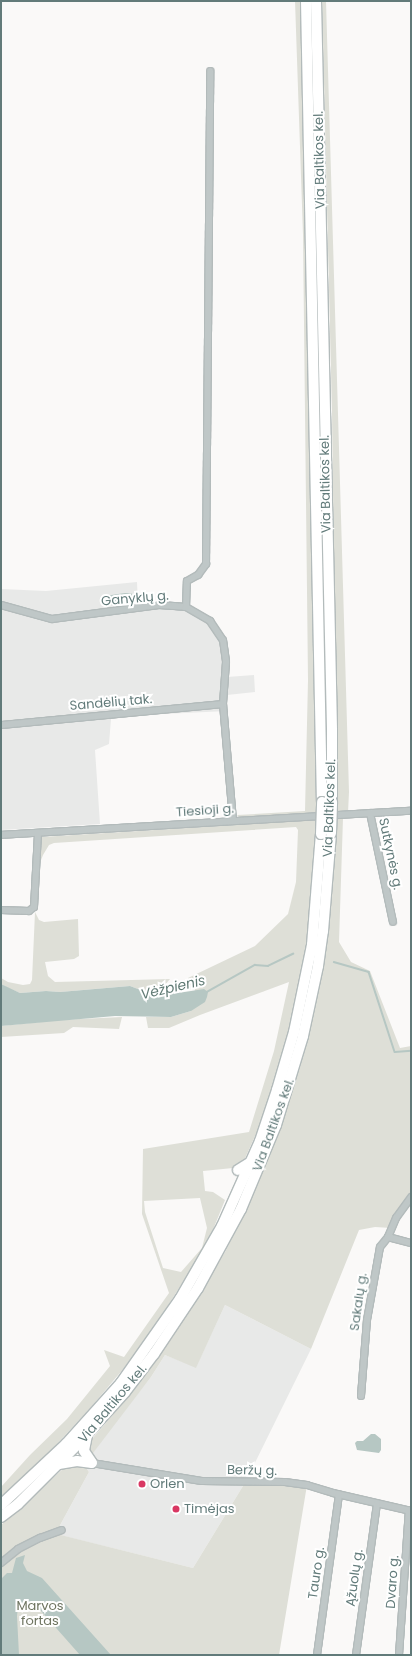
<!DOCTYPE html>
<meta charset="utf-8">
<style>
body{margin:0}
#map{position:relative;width:412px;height:1656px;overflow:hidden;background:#faf9f8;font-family:Poppins,sans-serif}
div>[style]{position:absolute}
.built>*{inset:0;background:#e8e9e8}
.green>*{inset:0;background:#dedfd7}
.water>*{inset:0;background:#b6c7c3}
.stream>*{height:1.5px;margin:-0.75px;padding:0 0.75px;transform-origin:0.75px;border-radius:0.75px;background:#b6c7c3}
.roads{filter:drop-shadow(1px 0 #b3bbbb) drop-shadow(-1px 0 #b3bbbb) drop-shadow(0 1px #b3bbbb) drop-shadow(0 -1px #b3bbbb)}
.minor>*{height:6px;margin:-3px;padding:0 3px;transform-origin:3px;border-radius:3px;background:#bfc7c7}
.trunk>*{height:10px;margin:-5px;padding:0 5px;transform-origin:5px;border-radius:5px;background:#fff}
.bridges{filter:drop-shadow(1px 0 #b3bbbb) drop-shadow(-1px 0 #b3bbbb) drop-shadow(0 1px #b3bbbb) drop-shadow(0 -1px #b3bbbb)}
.trunk-bridge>*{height:10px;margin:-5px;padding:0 5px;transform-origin:5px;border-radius:5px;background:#fff}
.dots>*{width:11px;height:11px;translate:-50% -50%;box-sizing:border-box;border:2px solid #fff;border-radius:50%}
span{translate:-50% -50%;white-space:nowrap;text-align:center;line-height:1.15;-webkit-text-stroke:4px #fff;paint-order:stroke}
.street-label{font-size:13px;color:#627b7a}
.poi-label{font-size:13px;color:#627b7a}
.left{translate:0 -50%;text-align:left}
.park-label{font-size:13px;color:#6e7460}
.water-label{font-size:14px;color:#617b75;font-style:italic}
.frame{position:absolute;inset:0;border:2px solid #627b7a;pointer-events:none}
</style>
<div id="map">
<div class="built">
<div style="clip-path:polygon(137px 582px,138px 604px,173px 603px,189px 607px,222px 633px,227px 677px,254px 675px,255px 692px,227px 695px,227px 711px,142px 715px,111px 719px,109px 744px,95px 750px,100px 824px,1px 830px,1px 589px,46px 591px)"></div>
<div style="clip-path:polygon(225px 1305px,311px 1349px,246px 1481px,193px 1568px,60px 1535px,58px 1529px,89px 1472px,84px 1465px,111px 1427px,151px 1377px,165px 1355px,196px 1367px)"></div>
</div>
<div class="green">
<div style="clip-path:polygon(295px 1px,301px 1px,317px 718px,316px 815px,240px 818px,237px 815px,305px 811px,308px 680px,303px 235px)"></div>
<div style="clip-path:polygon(310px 1px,313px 1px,328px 796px,325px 796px,324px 635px)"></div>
<div style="clip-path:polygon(322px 1px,326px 1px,349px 792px,348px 813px,337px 814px,332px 413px)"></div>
<div style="clip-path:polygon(343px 818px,339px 942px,351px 962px,370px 971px,400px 1048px,411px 1046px,411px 1197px,391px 1228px,375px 1227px,359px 1230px,311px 1349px,225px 1305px,196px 1368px,165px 1355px,151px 1377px,90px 1457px,87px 1445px,91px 1440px,111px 1417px,172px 1338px,225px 1252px,257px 1186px,273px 1146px,300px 1067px,319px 989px,332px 894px,337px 819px)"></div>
<div style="clip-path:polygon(evenodd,316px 820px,308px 934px,302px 970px,285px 1046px,260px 1125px,242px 1165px,233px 1168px,203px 1171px,205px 1191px,213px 1192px,225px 1200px,208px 1242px,159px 1320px,124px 1368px,92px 1406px,58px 1443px,1px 1498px,1px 1487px,30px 1455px,67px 1419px,110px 1366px,104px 1350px,124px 1357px,169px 1293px,142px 1214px,143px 1149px,249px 1132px,274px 1051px,289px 982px,200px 1015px,169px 1028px,148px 1028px,146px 1017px,171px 1017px,191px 1011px,195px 989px,190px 990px,188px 978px,255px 946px,288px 914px,296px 882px,298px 830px,296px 827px,54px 843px,49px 845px,43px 855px,38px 868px,39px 839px,41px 837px,316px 820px,200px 1198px,207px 1228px,202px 1248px,181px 1272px,163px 1268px,145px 1212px,144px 1201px,200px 1198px)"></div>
<div style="clip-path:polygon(35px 912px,39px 920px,44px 922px,78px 919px,79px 956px,74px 959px,45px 962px,48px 976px,55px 982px,170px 979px,158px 993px,146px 992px,130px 986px,60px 992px,46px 991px,20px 993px,8px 988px,1px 984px,1px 978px,8px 982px,23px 985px,30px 984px,32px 980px)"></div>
<div style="clip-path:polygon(122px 1017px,119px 1029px,73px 1027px,64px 1033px,1px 1037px,1px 1026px,59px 1020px)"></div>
<div style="clip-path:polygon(84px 1465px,89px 1472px,58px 1529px,61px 1535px,193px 1568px,246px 1481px,307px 1485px,279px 1655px,1px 1655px,1px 1525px,65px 1467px)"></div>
</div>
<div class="water">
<div style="clip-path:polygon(125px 593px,136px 594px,136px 599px,124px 604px,108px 605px,105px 603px,105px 596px)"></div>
<div style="clip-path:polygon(1px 984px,20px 993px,46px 991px,60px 992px,130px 986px,146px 992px,158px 993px,178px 993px,204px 989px,208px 992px,207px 997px,205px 1002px,191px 1011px,171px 1017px,115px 1016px,1px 1026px)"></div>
<div style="clip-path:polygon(371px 1434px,375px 1434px,381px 1439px,381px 1450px,379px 1453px,357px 1450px,355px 1443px,357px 1441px,363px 1441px)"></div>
<div style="clip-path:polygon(25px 1555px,23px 1563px,27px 1571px,42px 1578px,111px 1655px,80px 1655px,34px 1603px,25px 1602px,18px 1607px,17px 1616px,19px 1655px,1px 1655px,1px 1579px,7px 1573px,12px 1573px,16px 1558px)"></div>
</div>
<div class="stream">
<div style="left:334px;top:962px;width:36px;rotate:16deg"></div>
<div style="left:369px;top:972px;width:84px;rotate:72deg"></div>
<div style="left:395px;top:1052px;width:16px;rotate:-4deg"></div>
<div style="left:207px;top:992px;width:55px;rotate:-29.4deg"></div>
<div style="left:255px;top:965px;width:13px;rotate:4deg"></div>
<div style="left:268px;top:966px;width:28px;rotate:-26deg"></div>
</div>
<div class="roads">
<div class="minor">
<div style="left:1px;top:605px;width:53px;rotate:15.4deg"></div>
<div style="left:52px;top:619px;width:108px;rotate:-7.5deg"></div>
<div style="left:159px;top:605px;width:15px;rotate:4deg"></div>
<div style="left:174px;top:606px;width:12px;rotate:5deg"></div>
<div style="left:186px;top:607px;width:28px;rotate:30deg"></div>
<div style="left:210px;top:621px;width:23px;rotate:56deg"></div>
<div style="left:223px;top:640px;width:22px;rotate:82deg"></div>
<div style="left:226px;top:662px;width:42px;rotate:94.1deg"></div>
<div style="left:223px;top:704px;width:116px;rotate:85.1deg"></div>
<div style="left:186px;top:607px;width:26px;rotate:-88deg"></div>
<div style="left:187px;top:581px;width:13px;rotate:-29deg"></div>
<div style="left:198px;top:575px;width:14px;rotate:-54deg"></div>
<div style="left:206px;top:564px;width:493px;rotate:-89.5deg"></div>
<div style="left:1px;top:725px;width:223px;rotate:-5.4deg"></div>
<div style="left:370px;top:813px;width:111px;rotate:78.1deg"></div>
<div style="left:1px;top:835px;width:411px;rotate:-3.4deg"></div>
<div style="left:1px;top:910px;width:28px;rotate:2deg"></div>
<div style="left:29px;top:911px;width:6px;rotate:-39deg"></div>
<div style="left:34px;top:907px;width:74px;rotate:-86.9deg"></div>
<div style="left:388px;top:1237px;width:21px;rotate:-67deg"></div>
<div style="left:396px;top:1218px;width:26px;rotate:-54deg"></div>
<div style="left:361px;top:1396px;width:76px;rotate:-85.5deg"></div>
<div style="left:367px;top:1320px;width:74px;rotate:-79.9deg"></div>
<div style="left:380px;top:1247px;width:13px;rotate:-51deg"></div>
<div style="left:388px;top:1237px;width:24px;rotate:15deg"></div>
<div style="left:92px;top:1463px;width:111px;rotate:9.3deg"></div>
<div style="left:202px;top:1481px;width:83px;rotate:0.7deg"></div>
<div style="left:285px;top:1482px;width:22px;rotate:8deg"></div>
<div style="left:307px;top:1485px;width:27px;rotate:17deg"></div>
<div style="left:333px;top:1493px;width:80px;rotate:13deg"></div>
<div style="left:1px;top:1563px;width:22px;rotate:-39deg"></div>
<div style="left:18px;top:1549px;width:25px;rotate:-27deg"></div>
<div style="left:40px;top:1538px;width:23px;rotate:-20deg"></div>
<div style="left:317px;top:1655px;width:162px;rotate:-82.2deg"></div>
<div style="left:356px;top:1655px;width:153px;rotate:-82.1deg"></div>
<div style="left:399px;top:1655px;width:145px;rotate:-86.1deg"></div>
</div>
<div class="trunk">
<div style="left:306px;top:1px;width:801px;rotate:88.86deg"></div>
<div style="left:316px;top:1px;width:730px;rotate:88.74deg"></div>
<div style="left:332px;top:731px;width:71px;rotate:90deg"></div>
<div style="left:238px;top:1170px;width:15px;rotate:-32deg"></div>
<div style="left:87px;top:1435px;width:16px;rotate:101deg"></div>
<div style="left:84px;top:1451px;width:14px;rotate:56deg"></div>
<div style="left:59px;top:1464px;width:18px;rotate:-9deg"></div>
<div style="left:77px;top:1461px;width:15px;rotate:8deg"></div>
<div style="left:1px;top:1505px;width:89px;rotate:-43.2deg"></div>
<div style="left:66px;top:1444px;width:82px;rotate:-48deg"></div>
<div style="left:121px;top:1383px;width:103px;rotate:-54.9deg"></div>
<div style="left:180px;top:1299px;width:84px;rotate:-60.1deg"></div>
<div style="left:222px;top:1226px;width:93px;rotate:-65.9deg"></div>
<div style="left:260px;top:1141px;width:54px;rotate:-71.6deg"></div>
<div style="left:277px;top:1090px;width:60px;rotate:-73.7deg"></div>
<div style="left:294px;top:1032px;width:89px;rotate:-78.3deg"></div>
<div style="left:312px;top:945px;width:111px;rotate:-85.4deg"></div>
<div style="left:1px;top:1517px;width:21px;rotate:-37deg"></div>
<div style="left:18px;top:1504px;width:85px;rotate:-45deg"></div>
<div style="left:78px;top:1444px;width:70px;rotate:-47.9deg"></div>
<div style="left:125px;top:1392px;width:48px;rotate:-52.7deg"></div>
<div style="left:154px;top:1354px;width:79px;rotate:-56.3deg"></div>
<div style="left:198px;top:1288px;width:90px;rotate:-61.4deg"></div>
<div style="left:241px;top:1209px;width:91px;rotate:-67.4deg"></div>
<div style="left:276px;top:1125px;width:93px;rotate:-73.1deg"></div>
<div style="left:303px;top:1036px;width:72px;rotate:-77.9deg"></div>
<div style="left:318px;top:966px;width:35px;rotate:-82deg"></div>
<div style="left:323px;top:931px;width:98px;rotate:-85.3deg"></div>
</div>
</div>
<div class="bridges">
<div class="trunk-bridge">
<div style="left:331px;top:833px;width:31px;rotate:-88deg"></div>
<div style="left:321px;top:834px;width:32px;rotate:-88deg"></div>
</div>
</div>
<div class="dots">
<div style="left:142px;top:1484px;background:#d93863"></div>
<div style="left:176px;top:1509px;background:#d93863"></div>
</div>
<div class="street-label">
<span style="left:320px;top:160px;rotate:-91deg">Via Baltikos kel.</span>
<span style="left:326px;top:484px;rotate:-91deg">Via Baltikos kel.</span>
<span style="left:135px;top:599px;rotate:-5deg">Ganyklų g.</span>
<span style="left:111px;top:703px;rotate:-5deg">Sandėlių tak.</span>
<span style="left:330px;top:808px;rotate:-88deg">Via Baltikos kel.</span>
<span style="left:205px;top:811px;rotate:-4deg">Tiesioji g.</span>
<span style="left:390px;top:854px;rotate:78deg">Sutkynės g.</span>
<span style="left:274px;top:1125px;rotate:-70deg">Via Baltikos kel.</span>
<span style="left:359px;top:1302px;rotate:-82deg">Sakalų g.</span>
<span style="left:113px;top:1404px;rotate:-50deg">Via Baltikos kel.</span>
<span style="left:252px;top:1471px;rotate:1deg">Beržų g.</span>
<span style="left:317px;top:1573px;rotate:-82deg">Tauro g.</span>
<span style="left:355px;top:1578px;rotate:-82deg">Ąžuolų g.</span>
<span style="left:393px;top:1582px;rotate:-86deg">Dvaro g.</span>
</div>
<div class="poi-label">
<span class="left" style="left:150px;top:1484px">Orlen</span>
<span class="left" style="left:184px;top:1509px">Timėjas</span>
</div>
<div class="park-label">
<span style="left:40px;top:1614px">Marvos<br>fortas</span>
</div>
<div class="water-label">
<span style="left:173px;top:987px;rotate:-13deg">Vėžpienis</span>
</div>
<div class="frame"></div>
</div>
